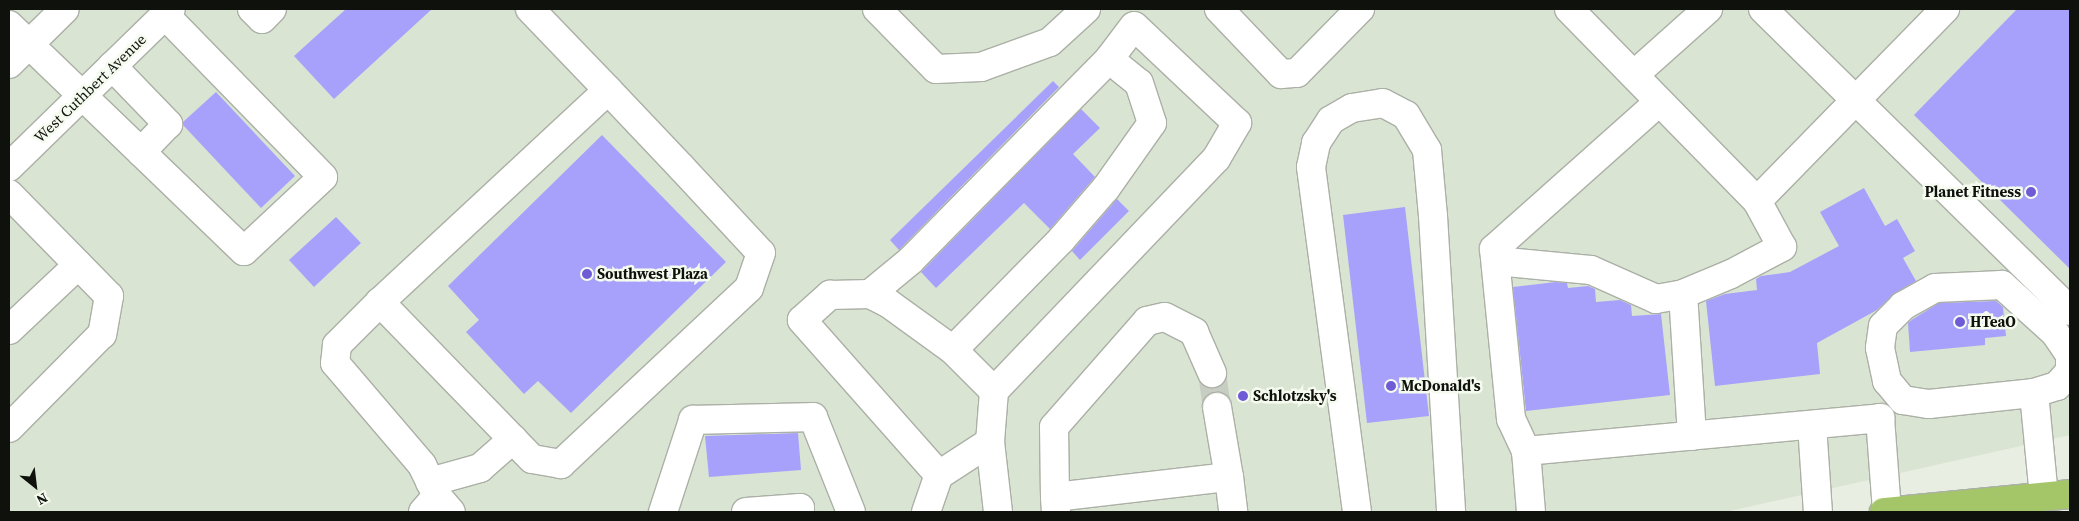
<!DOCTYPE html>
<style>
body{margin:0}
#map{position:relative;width:2079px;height:521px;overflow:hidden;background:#e8eee2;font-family:"Source Serif 4",serif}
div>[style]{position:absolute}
.built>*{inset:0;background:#dae4d2}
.building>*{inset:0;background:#a7a1fb}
.minor-tunnel>*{height:28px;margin-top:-14px;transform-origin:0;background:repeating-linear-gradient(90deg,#c7cdc2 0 28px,transparent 0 42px)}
.roads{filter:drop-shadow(1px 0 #abb0a6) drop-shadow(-1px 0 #abb0a6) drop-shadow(0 1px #abb0a6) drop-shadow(0 -1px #abb0a6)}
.minor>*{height:28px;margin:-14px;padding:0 14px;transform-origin:14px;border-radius:14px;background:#fff}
.major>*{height:28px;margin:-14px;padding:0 14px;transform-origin:14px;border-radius:14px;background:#a5c569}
.dots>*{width:14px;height:14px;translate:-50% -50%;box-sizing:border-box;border:2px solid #f5fbef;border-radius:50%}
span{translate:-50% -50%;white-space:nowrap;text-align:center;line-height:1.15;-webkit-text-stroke:5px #f5fbef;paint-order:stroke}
.street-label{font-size:15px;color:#0f110d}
.poi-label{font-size:15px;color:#0f110d;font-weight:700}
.right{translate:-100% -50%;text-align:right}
.left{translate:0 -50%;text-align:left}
.frame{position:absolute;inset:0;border:10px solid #0f110d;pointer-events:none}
.north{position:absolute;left:10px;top:461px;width:50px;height:50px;-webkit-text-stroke:4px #f5fbef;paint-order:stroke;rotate:151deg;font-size:14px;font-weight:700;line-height:20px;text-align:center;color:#0f110d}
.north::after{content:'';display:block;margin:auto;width:18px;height:22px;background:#0f110d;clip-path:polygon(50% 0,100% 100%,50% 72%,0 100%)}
</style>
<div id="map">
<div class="built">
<div style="clip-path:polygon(9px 9px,2070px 9px,2070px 435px,1725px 512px,9px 512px)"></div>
</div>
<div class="building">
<div style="clip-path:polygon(346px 9px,432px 9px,334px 99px,294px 56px)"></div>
<div style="clip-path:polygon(2017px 9px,2070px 9px,2070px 269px,1914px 115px)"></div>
<div style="clip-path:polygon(1053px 81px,1059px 87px,899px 250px,890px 240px)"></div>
<div style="clip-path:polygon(216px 92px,295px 176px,261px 208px,183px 125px,183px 122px)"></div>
<div style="clip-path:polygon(1081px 109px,1100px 128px,1073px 154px,1095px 177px,1094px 178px,1050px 229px,1024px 203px,936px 288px,921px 272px)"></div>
<div style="clip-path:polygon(602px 135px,726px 262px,571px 413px,538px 381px,524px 394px,466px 332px,479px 320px,448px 286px)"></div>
<div style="clip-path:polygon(1864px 188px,1885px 226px,1897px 219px,1915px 251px,1903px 258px,1916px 281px,1895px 293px,1877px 310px,1817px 343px,1820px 374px,1715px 386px,1706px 301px,1725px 294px,1757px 290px,1756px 279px,1761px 276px,1790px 272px,1839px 246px,1820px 212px)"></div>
<div style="clip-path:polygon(1117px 199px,1129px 211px,1080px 260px,1072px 251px)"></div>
<div style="clip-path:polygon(1405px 207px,1429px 416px,1367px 423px,1343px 215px)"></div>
<div style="clip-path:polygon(336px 217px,361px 243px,314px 287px,289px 260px)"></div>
<div style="clip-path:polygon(1556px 282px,1567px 283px,1568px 288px,1588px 286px,1595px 289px,1596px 302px,1620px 300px,1631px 305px,1632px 316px,1661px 314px,1670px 395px,1526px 411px,1513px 287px)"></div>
<div style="clip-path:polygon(1996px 301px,2003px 307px,2006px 336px,1985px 338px,1985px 345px,1910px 352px,1908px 323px,1913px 319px,1939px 303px)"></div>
<div style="clip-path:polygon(798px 433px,801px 470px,709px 477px,705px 436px)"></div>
</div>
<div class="minor-tunnel">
<div style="left:1212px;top:373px;width:34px;rotate:82deg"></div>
</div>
<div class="roads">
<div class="minor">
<div style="left:252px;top:9px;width:14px;rotate:45deg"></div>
<div style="left:262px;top:19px;width:14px;rotate:-45deg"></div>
<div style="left:530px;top:9px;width:112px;rotate:46.1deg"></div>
<div style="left:608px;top:90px;width:106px;rotate:46.5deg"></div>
<div style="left:681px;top:167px;width:117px;rotate:47.1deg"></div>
<div style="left:761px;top:253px;width:37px;rotate:109deg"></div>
<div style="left:749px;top:288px;width:258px;rotate:136.9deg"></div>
<div style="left:561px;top:464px;width:29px;rotate:-170deg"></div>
<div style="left:532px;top:459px;width:219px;rotate:-134.1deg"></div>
<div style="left:380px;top:302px;width:311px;rotate:-42.9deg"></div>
<div style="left:877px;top:9px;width:84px;rotate:45.5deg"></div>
<div style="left:936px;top:69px;width:45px;rotate:-2.5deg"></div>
<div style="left:981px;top:67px;width:73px;rotate:-19.9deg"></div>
<div style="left:1050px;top:42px;width:49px;rotate:-42.5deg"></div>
<div style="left:1219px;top:9px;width:90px;rotate:46.4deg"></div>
<div style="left:1281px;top:74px;width:16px;rotate:-4deg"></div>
<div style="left:1297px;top:73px;width:90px;rotate:-45.5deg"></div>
<div style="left:1569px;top:9px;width:269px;rotate:45.6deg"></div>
<div style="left:1757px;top:201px;width:269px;rotate:-45.6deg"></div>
<div style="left:1763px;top:9px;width:431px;rotate:44.5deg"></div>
<div style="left:9px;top:25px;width:326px;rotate:43.9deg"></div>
<div style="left:244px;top:251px;width:108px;rotate:-43.1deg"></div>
<div style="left:323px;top:177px;width:226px;rotate:-134.3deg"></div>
<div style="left:9px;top:64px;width:78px;rotate:-44.5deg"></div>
<div style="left:112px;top:66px;width:81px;rotate:46deg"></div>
<div style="left:168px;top:124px;width:39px;rotate:134deg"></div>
<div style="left:1635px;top:74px;width:98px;rotate:-41.7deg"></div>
<div style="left:9px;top:167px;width:226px;rotate:-44.3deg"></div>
<div style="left:9px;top:194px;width:143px;rotate:45.6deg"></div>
<div style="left:109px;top:296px;width:39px;rotate:100deg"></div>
<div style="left:102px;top:334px;width:132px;rotate:134.7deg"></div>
<div style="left:1496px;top:261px;width:95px;rotate:5.4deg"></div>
<div style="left:1591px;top:270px;width:71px;rotate:24deg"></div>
<div style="left:1656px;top:299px;width:27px;rotate:-10deg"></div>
<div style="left:870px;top:294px;width:52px;rotate:-39.5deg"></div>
<div style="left:910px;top:261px;width:284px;rotate:-45.4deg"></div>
<div style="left:1109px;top:59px;width:38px;rotate:39deg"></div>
<div style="left:1139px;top:83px;width:42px;rotate:72deg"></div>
<div style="left:1152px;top:123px;width:80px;rotate:125.3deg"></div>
<div style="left:1106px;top:188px;width:69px;rotate:130.9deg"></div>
<div style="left:1061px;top:240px;width:154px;rotate:134.5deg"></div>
<div style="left:380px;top:302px;width:61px;rotate:135deg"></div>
<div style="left:337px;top:345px;width:18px;rotate:96deg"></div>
<div style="left:335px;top:363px;width:134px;rotate:49.5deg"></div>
<div style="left:422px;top:465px;width:34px;rotate:64deg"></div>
<div style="left:9px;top:330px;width:95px;rotate:-43.3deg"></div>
<div style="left:2034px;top:393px;width:24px;rotate:-17deg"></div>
<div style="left:2057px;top:386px;width:20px;rotate:-49deg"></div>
<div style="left:2070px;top:371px;width:16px;rotate:-90deg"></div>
<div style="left:2070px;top:355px;width:27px;rotate:-124deg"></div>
<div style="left:2055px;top:333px;width:72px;rotate:-137.8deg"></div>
<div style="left:2002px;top:285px;width:67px;rotate:177.4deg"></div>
<div style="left:1935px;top:288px;width:37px;rotate:151deg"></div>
<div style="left:1903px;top:306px;width:28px;rotate:135deg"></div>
<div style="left:1883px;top:326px;width:22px;rotate:98deg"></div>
<div style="left:1880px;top:348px;width:34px;rotate:78deg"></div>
<div style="left:1887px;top:381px;width:25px;rotate:50deg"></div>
<div style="left:1903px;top:400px;width:26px;rotate:9deg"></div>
<div style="left:1929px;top:404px;width:106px;rotate:-6deg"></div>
<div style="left:2034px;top:393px;width:103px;rotate:84.5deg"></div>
<div style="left:1217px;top:407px;width:71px;rotate:80.3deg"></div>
<div style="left:1812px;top:425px;width:87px;rotate:86.1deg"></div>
<div style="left:1692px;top:436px;width:142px;rotate:-93.6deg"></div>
<div style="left:1683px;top:294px;width:52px;rotate:-22.6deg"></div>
<div style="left:1731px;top:274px;width:58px;rotate:-27.9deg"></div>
<div style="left:1782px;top:247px;width:52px;rotate:-118.5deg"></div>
<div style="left:1526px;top:451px;width:35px;rotate:-115deg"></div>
<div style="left:1511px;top:419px;width:171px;rotate:-95.7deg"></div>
<div style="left:1494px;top:249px;width:221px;rotate:-41.7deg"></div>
<div style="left:939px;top:475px;width:207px;rotate:-131.5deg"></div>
<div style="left:802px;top:320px;width:38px;rotate:-42deg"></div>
<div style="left:830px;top:295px;width:40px;rotate:-1.4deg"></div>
<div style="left:870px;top:294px;width:20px;rotate:27deg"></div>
<div style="left:888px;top:303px;width:80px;rotate:35.9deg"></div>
<div style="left:953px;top:350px;width:58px;rotate:45deg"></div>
<div style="left:430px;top:482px;width:52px;rotate:-15.6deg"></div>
<div style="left:480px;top:468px;width:44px;rotate:-41.3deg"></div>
<div style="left:1055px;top:497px;width:70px;rotate:-90.8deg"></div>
<div style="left:1054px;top:427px;width:141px;rotate:-48.7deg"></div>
<div style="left:1147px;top:321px;width:18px;rotate:-13deg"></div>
<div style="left:1165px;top:317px;width:33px;rotate:27deg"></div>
<div style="left:1194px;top:332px;width:45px;rotate:66.3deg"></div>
<div style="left:423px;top:512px;width:21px;rotate:-49deg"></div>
<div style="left:437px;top:496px;width:21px;rotate:49deg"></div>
<div style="left:663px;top:512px;width:97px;rotate:-71.9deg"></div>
<div style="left:693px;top:420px;width:120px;rotate:-1.4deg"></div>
<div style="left:813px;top:417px;width:102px;rotate:68.2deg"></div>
<div style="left:746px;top:512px;width:54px;rotate:-4.2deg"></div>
<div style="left:800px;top:508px;width:4px;rotate:90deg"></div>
<div style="left:926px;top:512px;width:39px;rotate:-71deg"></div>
<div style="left:939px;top:475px;width:61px;rotate:-32.9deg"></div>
<div style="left:998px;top:512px;width:70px;rotate:-96.5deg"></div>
<div style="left:990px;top:442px;width:51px;rotate:-85.5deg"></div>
<div style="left:994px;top:391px;width:321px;rotate:-46.3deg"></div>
<div style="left:1216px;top:159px;width:42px;rotate:-59.7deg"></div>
<div style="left:1237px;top:123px;width:141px;rotate:-136.7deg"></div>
<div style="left:1134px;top:26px;width:41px;rotate:127.1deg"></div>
<div style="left:1056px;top:512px;width:15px;rotate:-94deg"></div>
<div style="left:1055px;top:497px;width:175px;rotate:-6.6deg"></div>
<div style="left:1229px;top:477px;width:35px;rotate:83deg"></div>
<div style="left:1357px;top:512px;width:348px;rotate:-97.6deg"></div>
<div style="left:1311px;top:167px;width:25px;rotate:-78deg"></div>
<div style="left:1316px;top:143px;width:27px;rotate:-57deg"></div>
<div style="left:1331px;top:120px;width:24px;rotate:-30deg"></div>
<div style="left:1352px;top:108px;width:31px;rotate:-9deg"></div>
<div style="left:1383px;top:103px;width:26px;rotate:28deg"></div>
<div style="left:1406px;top:115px;width:41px;rotate:59deg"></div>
<div style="left:1427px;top:150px;width:66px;rotate:84.8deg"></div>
<div style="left:1433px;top:216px;width:297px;rotate:86.5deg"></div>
<div style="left:1531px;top:512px;width:61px;rotate:-94.7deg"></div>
<div style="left:1526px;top:451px;width:356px;rotate:-5.3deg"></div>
<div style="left:1880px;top:418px;width:94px;rotate:85.7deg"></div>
</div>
<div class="major">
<div style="left:1884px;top:512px;width:187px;rotate:-5.5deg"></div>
</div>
</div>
<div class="dots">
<div style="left:2031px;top:192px;background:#6e5bd5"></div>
<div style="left:587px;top:274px;background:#6e5bd5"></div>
<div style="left:1960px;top:322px;background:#6e5bd5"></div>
<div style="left:1391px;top:386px;background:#6e5bd5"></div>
<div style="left:1243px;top:396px;background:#6e5bd5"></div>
</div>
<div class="street-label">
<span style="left:90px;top:88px;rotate:-44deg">West Cuthbert Avenue</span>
</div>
<div class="poi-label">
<span class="right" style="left:2021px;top:192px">Planet Fitness</span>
<span class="left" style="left:597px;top:274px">Southwest Plaza</span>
<span class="left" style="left:1970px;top:322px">HTeaO</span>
<span class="left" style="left:1401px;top:386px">McDonald's</span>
<span class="left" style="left:1253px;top:396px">Schlotzsky's</span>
</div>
<div class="frame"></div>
<div class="north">N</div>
</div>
